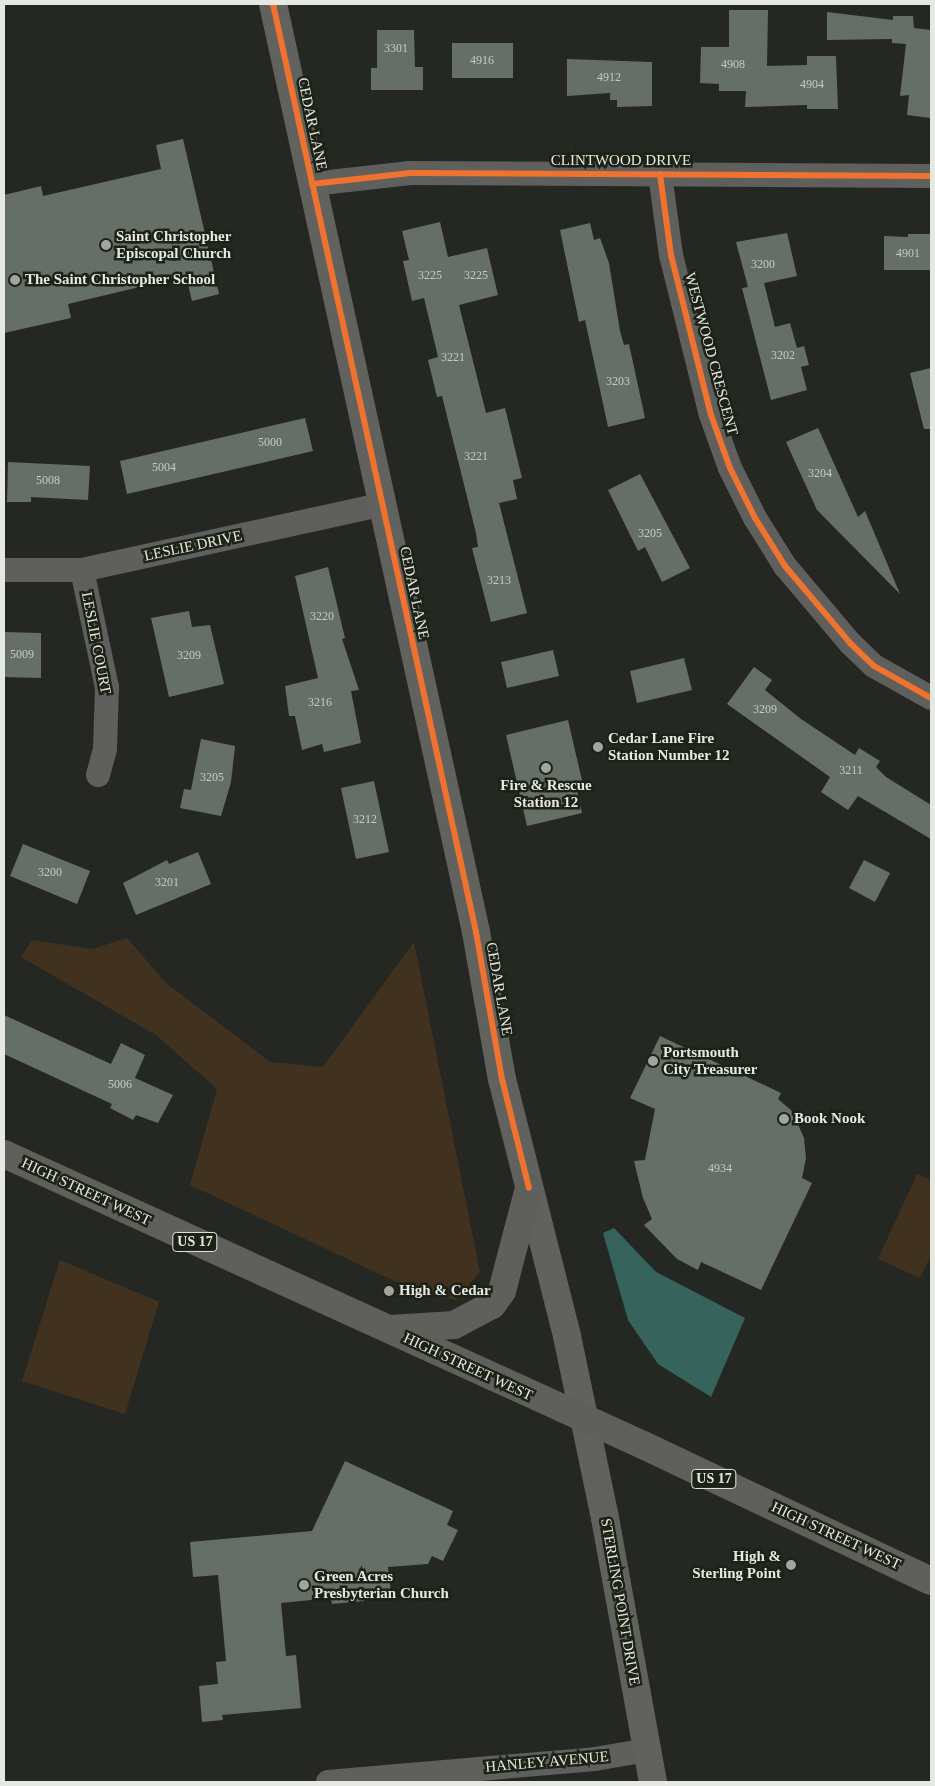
<!DOCTYPE html>
<style>
body{margin:0}
#map{position:relative;width:935px;height:1786px;overflow:hidden;background:#252822;font-family:Georgia,serif}
div>[style]{position:absolute}
.green>*{inset:0;background:#40321f}
.water>*{inset:0;background:#36645d}
.building>*{inset:0;background:#666f67}
.street>*{height:24px;margin:-12px;padding:0 12px;transform-origin:12px;border-radius:12px;background:#5f5f5d}
.secondary>*{height:28px;margin:-14px;padding:0 14px;transform-origin:14px;border-radius:14px;background:#61615e}
.primary>*{height:28px;margin:-14px;padding:0 14px;transform-origin:14px;border-radius:14px;background:#5f5f5b}
.cycleway>*{height:6px;margin:-3px;padding:0 3px;transform-origin:3px;border-radius:3px;background:#ef722f}
.dots>*{width:14px;height:14px;translate:-50% -50%;box-sizing:border-box;border:2px solid #1c2216;border-radius:50%}
span{translate:-50% -50%;white-space:nowrap;text-align:center;line-height:1.15;-webkit-text-stroke:5px #1c2216;paint-order:stroke}
.number-label{font-size:12px;color:#c6cac3}
.number-label span{-webkit-text-stroke-width:0}
.shield-label span{padding:1px 4px;background:#1c2216;border:1px solid;border-radius:4px;-webkit-text-stroke-width:0}
.shield-label{font-size:14px;color:#e6e9e2;font-weight:700}
.street-label{font-size:15px;color:#e6e9e2}
.poi-label{font-size:15px;color:#e6e9e2;font-weight:700}
.left{translate:0 -50%;text-align:left}
.right{translate:-100% -50%;text-align:right}
.frame{position:absolute;inset:0;border:5px solid #e6e9e2;pointer-events:none}
</style>
<div id="map">
<div class="green">
<div style="clip-path:polygon(127px 938px,166px 983px,270px 1062px,323px 1067px,414px 942px,480px 1272px,456px 1300px,422px 1294px,190px 1185px,217px 1089px,156px 1035px,21px 957px,32px 940px,92px 949px)"></div>
<div style="clip-path:polygon(917px 1174px,931px 1180px,931px 1255px,920px 1278px,878px 1259px)"></div>
<div style="clip-path:polygon(60px 1260px,159px 1302px,125px 1414px,22px 1381px)"></div>
</div>
<div class="water">
<div style="clip-path:polygon(614px 1228px,656px 1272px,745px 1318px,711px 1397px,658px 1364px,628px 1320px,603px 1233px)"></div>
</div>
<div class="building">
<div style="clip-path:polygon(729px 10px,768px 10px,767px 66px,807px 65px,807px 56px,836px 56px,838px 109px,807px 109px,807px 105px,745px 107px,746px 91px,719px 91px,719px 84px,700px 83px,701px 47px,729px 47px)"></div>
<div style="clip-path:polygon(827px 12px,893px 20px,893px 16px,913px 16px,914px 28px,931px 30px,931px 118px,907px 115px,909px 95px,900px 96px,906px 44px,892px 43px,892px 39px,827px 40px)"></div>
<div style="clip-path:polygon(377px 30px,414px 30px,415px 67px,423px 67px,423px 90px,371px 90px,371px 68px,377px 68px)"></div>
<div style="clip-path:polygon(452px 43px,513px 43px,513px 78px,452px 78px)"></div>
<div style="clip-path:polygon(567px 59px,652px 62px,652px 106px,617px 107px,617px 100px,610px 100px,610px 93px,567px 96px)"></div>
<div style="clip-path:polygon(183px 139px,219px 294px,192px 301px,186px 276px,68px 304px,71px 318px,4px 333px,4px 195px,41px 186px,43px 196px,161px 169px,156px 145px)"></div>
<div style="clip-path:polygon(440px 222px,448px 257px,487px 248px,498px 295px,459px 305px,486px 413px,505px 408px,522px 478px,513px 480px,517px 499px,499px 503px,527px 613px,491px 622px,472px 548px,478px 547px,476px 533px,442px 396px,437px 397px,428px 360px,438px 357px,424px 298px,412px 301px,403px 261px,409px 260px,402px 231px)"></div>
<div style="clip-path:polygon(590px 223px,594px 240px,600px 238px,609px 263px,620px 331px,624px 345px,629px 344px,645px 418px,608px 427px,585px 320px,579px 322px,560px 230px)"></div>
<div style="clip-path:polygon(787px 233px,797px 276px,764px 283px,775px 327px,790px 323px,797px 348px,804px 346px,809px 365px,801px 367px,807px 390px,771px 400px,742px 288px,748px 287px,736px 242px)"></div>
<div style="clip-path:polygon(908px 234px,931px 234px,931px 270px,884px 270px,884px 236px,908px 237px)"></div>
<div style="clip-path:polygon(931px 368px,931px 429px,924px 429px,910px 373px)"></div>
<div style="clip-path:polygon(305px 418px,313px 451px,127px 494px,120px 461px)"></div>
<div style="clip-path:polygon(818px 428px,858px 517px,865px 511px,900px 594px,817px 510px,786px 442px)"></div>
<div style="clip-path:polygon(8px 462px,90px 466px,88px 500px,31px 497px,31px 502px,7px 502px)"></div>
<div style="clip-path:polygon(640px 474px,690px 568px,662px 582px,645px 547px,638px 551px,608px 490px)"></div>
<div style="clip-path:polygon(328px 567px,345px 638px,342px 639px,359px 690px,351px 691px,361px 743px,324px 752px,322px 744px,302px 750px,295px 716px,289px 716px,285px 686px,318px 678px,295px 576px)"></div>
<div style="clip-path:polygon(189px 611px,192px 627px,210px 625px,224px 684px,169px 697px,151px 618px)"></div>
<div style="clip-path:polygon(4px 632px,41px 633px,41px 678px,4px 677px)"></div>
<div style="clip-path:polygon(553px 650px,559px 676px,507px 688px,501px 662px)"></div>
<div style="clip-path:polygon(684px 658px,692px 690px,637px 703px,630px 671px)"></div>
<div style="clip-path:polygon(754px 667px,772px 680px,765px 690px,801px 719px,855px 755px,859px 748px,880px 761px,876px 767px,886px 777px,931px 805px,931px 839px,858px 796px,848px 810px,821px 792px,830px 777px,727px 704px)"></div>
<div style="clip-path:polygon(568px 720px,584px 789px,577px 791px,582px 813px,527px 826px,506px 735px)"></div>
<div style="clip-path:polygon(201px 739px,235px 746px,231px 782px,221px 816px,180px 808px,184px 789px,191px 790px)"></div>
<div style="clip-path:polygon(374px 781px,389px 852px,356px 859px,341px 788px)"></div>
<div style="clip-path:polygon(23px 844px,90px 871px,77px 904px,10px 876px)"></div>
<div style="clip-path:polygon(198px 852px,211px 884px,136px 915px,123px 883px,167px 860px,169px 864px)"></div>
<div style="clip-path:polygon(864px 860px,890px 873px,875px 902px,849px 888px)"></div>
<div style="clip-path:polygon(4px 1015px,111px 1064px,121px 1043px,145px 1055px,135px 1078px,173px 1095px,158px 1123px,136px 1115px,133px 1120px,110px 1108px,112px 1104px,4px 1054px)"></div>
<div style="clip-path:polygon(660px 1036px,781px 1093px,778px 1099px,799px 1117px,796px 1120px,804px 1138px,806px 1158px,802px 1178px,812px 1183px,761px 1290px,701px 1262px,698px 1270px,677px 1259px,644px 1225px,652px 1219px,643px 1198px,634px 1161px,645px 1160px,655px 1109px,630px 1098px)"></div>
<div style="clip-path:polygon(345px 1461px,453px 1511px,447px 1525px,458px 1530px,443px 1561px,432px 1556px,428px 1564px,388px 1567px,391px 1593px,363px 1595px,364px 1601px,332px 1604px,331px 1598px,281px 1603px,286px 1656px,296px 1655px,301px 1708px,222px 1715px,223px 1720px,202px 1722px,199px 1686px,218px 1684px,216px 1662px,226px 1661px,218px 1575px,193px 1577px,190px 1542px,312px 1531px)"></div>
</div>
<div class="street">
<div style="left:660px;top:174px;width:82px;rotate:82.3deg"></div>
<div style="left:671px;top:255px;width:165px;rotate:76deg"></div>
<div style="left:711px;top:415px;width:56px;rotate:70.3deg"></div>
<div style="left:730px;top:468px;width:56px;rotate:63.4deg"></div>
<div style="left:755px;top:518px;width:57px;rotate:58deg"></div>
<div style="left:785px;top:566px;width:101px;rotate:49.8deg"></div>
<div style="left:850px;top:643px;width:33px;rotate:44deg"></div>
<div style="left:874px;top:666px;width:65px;rotate:29.3deg"></div>
<div style="left:312px;top:184px;width:99px;rotate:-6.4deg"></div>
<div style="left:410px;top:173px;width:521px;rotate:0.33deg"></div>
<div style="left:4px;top:570px;width:78px"></div>
<div style="left:82px;top:570px;width:306px;rotate:-12.3deg"></div>
<div style="left:82px;top:570px;width:121px;rotate:78deg"></div>
<div style="left:107px;top:688px;width:61px;rotate:91.9deg"></div>
<div style="left:105px;top:749px;width:27px;rotate:105deg"></div>
<div style="left:328px;top:1782px;width:268px;rotate:-4.9deg"></div>
<div style="left:595px;top:1759px;width:53px;rotate:-9.8deg"></div>
</div>
<div class="secondary">
<div style="left:273px;top:4px;width:950px;rotate:77.66deg"></div>
<div style="left:476px;top:932px;width:149px;rotate:80deg"></div>
<div style="left:502px;top:1079px;width:265px;rotate:75.8deg"></div>
<div style="left:567px;top:1336px;width:186px;rotate:78.2deg"></div>
<div style="left:605px;top:1518px;width:268px;rotate:79.7deg"></div>
</div>
<div class="primary">
<div style="left:4px;top:1154px;width:702px;rotate:24.48deg"></div>
<div style="left:643px;top:1445px;width:318px;rotate:25.3deg"></div>
<div style="left:390px;top:1329px;width:64px;rotate:-3.6deg"></div>
<div style="left:454px;top:1325px;width:43px;rotate:-27.8deg"></div>
<div style="left:492px;top:1305px;width:17px;rotate:-54deg"></div>
<div style="left:502px;top:1291px;width:106px;rotate:-75.3deg"></div>
</div>
<div class="cycleway">
<div style="left:273px;top:4px;width:950px;rotate:77.66deg"></div>
<div style="left:476px;top:932px;width:149px;rotate:80deg"></div>
<div style="left:502px;top:1079px;width:112px;rotate:76.1deg"></div>
<div style="left:660px;top:174px;width:82px;rotate:82.3deg"></div>
<div style="left:671px;top:255px;width:165px;rotate:76deg"></div>
<div style="left:711px;top:415px;width:56px;rotate:70.3deg"></div>
<div style="left:730px;top:468px;width:56px;rotate:63.4deg"></div>
<div style="left:755px;top:518px;width:57px;rotate:58deg"></div>
<div style="left:785px;top:566px;width:101px;rotate:49.8deg"></div>
<div style="left:850px;top:643px;width:33px;rotate:44deg"></div>
<div style="left:874px;top:666px;width:65px;rotate:29.3deg"></div>
<div style="left:312px;top:184px;width:99px;rotate:-6.4deg"></div>
<div style="left:410px;top:173px;width:521px;rotate:0.33deg"></div>
</div>
<div class="dots">
<div style="left:106px;top:245px;background:#a2a59f"></div>
<div style="left:15px;top:280px;background:#a2a59f"></div>
<div style="left:598px;top:747px;background:#a2a59f"></div>
<div style="left:546px;top:768px;background:#a2a59f"></div>
<div style="left:653px;top:1061px;background:#a2a59f"></div>
<div style="left:784px;top:1119px;background:#a2a59f"></div>
<div style="left:389px;top:1291px;background:#a2a59f"></div>
<div style="left:791px;top:1565px;background:#a2a59f"></div>
<div style="left:304px;top:1585px;background:#a2a59f"></div>
</div>
<div class="number-label">
<span style="left:396px;top:49px">3301</span>
<span style="left:482px;top:61px">4916</span>
<span style="left:733px;top:65px">4908</span>
<span style="left:609px;top:78px">4912</span>
<span style="left:812px;top:85px">4904</span>
<span style="left:908px;top:254px">4901</span>
<span style="left:763px;top:265px">3200</span>
<span style="left:430px;top:276px">3225</span>
<span style="left:476px;top:276px">3225</span>
<span style="left:783px;top:356px">3202</span>
<span style="left:453px;top:358px">3221</span>
<span style="left:618px;top:382px">3203</span>
<span style="left:270px;top:443px">5000</span>
<span style="left:476px;top:457px">3221</span>
<span style="left:164px;top:468px">5004</span>
<span style="left:820px;top:474px">3204</span>
<span style="left:48px;top:481px">5008</span>
<span style="left:650px;top:534px">3205</span>
<span style="left:499px;top:581px">3213</span>
<span style="left:322px;top:617px">3220</span>
<span style="left:22px;top:655px">5009</span>
<span style="left:189px;top:656px">3209</span>
<span style="left:320px;top:703px">3216</span>
<span style="left:765px;top:710px">3209</span>
<span style="left:851px;top:771px">3211</span>
<span style="left:212px;top:778px">3205</span>
<span style="left:365px;top:820px">3212</span>
<span style="left:50px;top:873px">3200</span>
<span style="left:167px;top:883px">3201</span>
<span style="left:120px;top:1085px">5006</span>
<span style="left:720px;top:1169px">4934</span>
</div>
<div class="shield-label">
<span style="left:195px;top:1242px">US 17</span>
<span style="left:714px;top:1479px">US 17</span>
</div>
<div class="street-label">
<span style="left:312px;top:124px;rotate:78deg">CEDAR LANE</span>
<span style="left:621px;top:161px">CLINTWOOD DRIVE</span>
<span style="left:711px;top:354px;rotate:75deg">WESTWOOD CRESCENT</span>
<span style="left:193px;top:546px;rotate:-12deg">LESLIE DRIVE</span>
<span style="left:414px;top:593px;rotate:78deg">CEDAR LANE</span>
<span style="left:96px;top:643px;rotate:79deg">LESLIE COURT</span>
<span style="left:499px;top:989px;rotate:80deg">CEDAR LANE</span>
<span style="left:86px;top:1192px;rotate:25deg">HIGH STREET WEST</span>
<span style="left:468px;top:1367px;rotate:25deg">HIGH STREET WEST</span>
<span style="left:836px;top:1536px;rotate:25deg">HIGH STREET WEST</span>
<span style="left:620px;top:1602px;rotate:80deg">STERLING POINT DRIVE</span>
<span style="left:547px;top:1762px;rotate:-5deg">HANLEY AVENUE</span>
</div>
<div class="poi-label">
<span class="left" style="left:116px;top:245px">Saint Christopher<br>Episcopal Church</span>
<span class="left" style="left:25px;top:280px">The Saint Christopher School</span>
<span class="left" style="left:608px;top:747px">Cedar Lane Fire<br>Station Number 12</span>
<span style="left:546px;top:794px">Fire &amp; Rescue<br>Station 12</span>
<span class="left" style="left:663px;top:1061px">Portsmouth<br>City Treasurer</span>
<span class="left" style="left:794px;top:1119px">Book Nook</span>
<span class="left" style="left:399px;top:1291px">High &amp; Cedar</span>
<span class="right" style="left:781px;top:1565px">High &amp;<br>Sterling Point</span>
<span class="left" style="left:314px;top:1585px">Green Acres<br>Presbyterian Church</span>
</div>
<div class="frame"></div>
</div>
